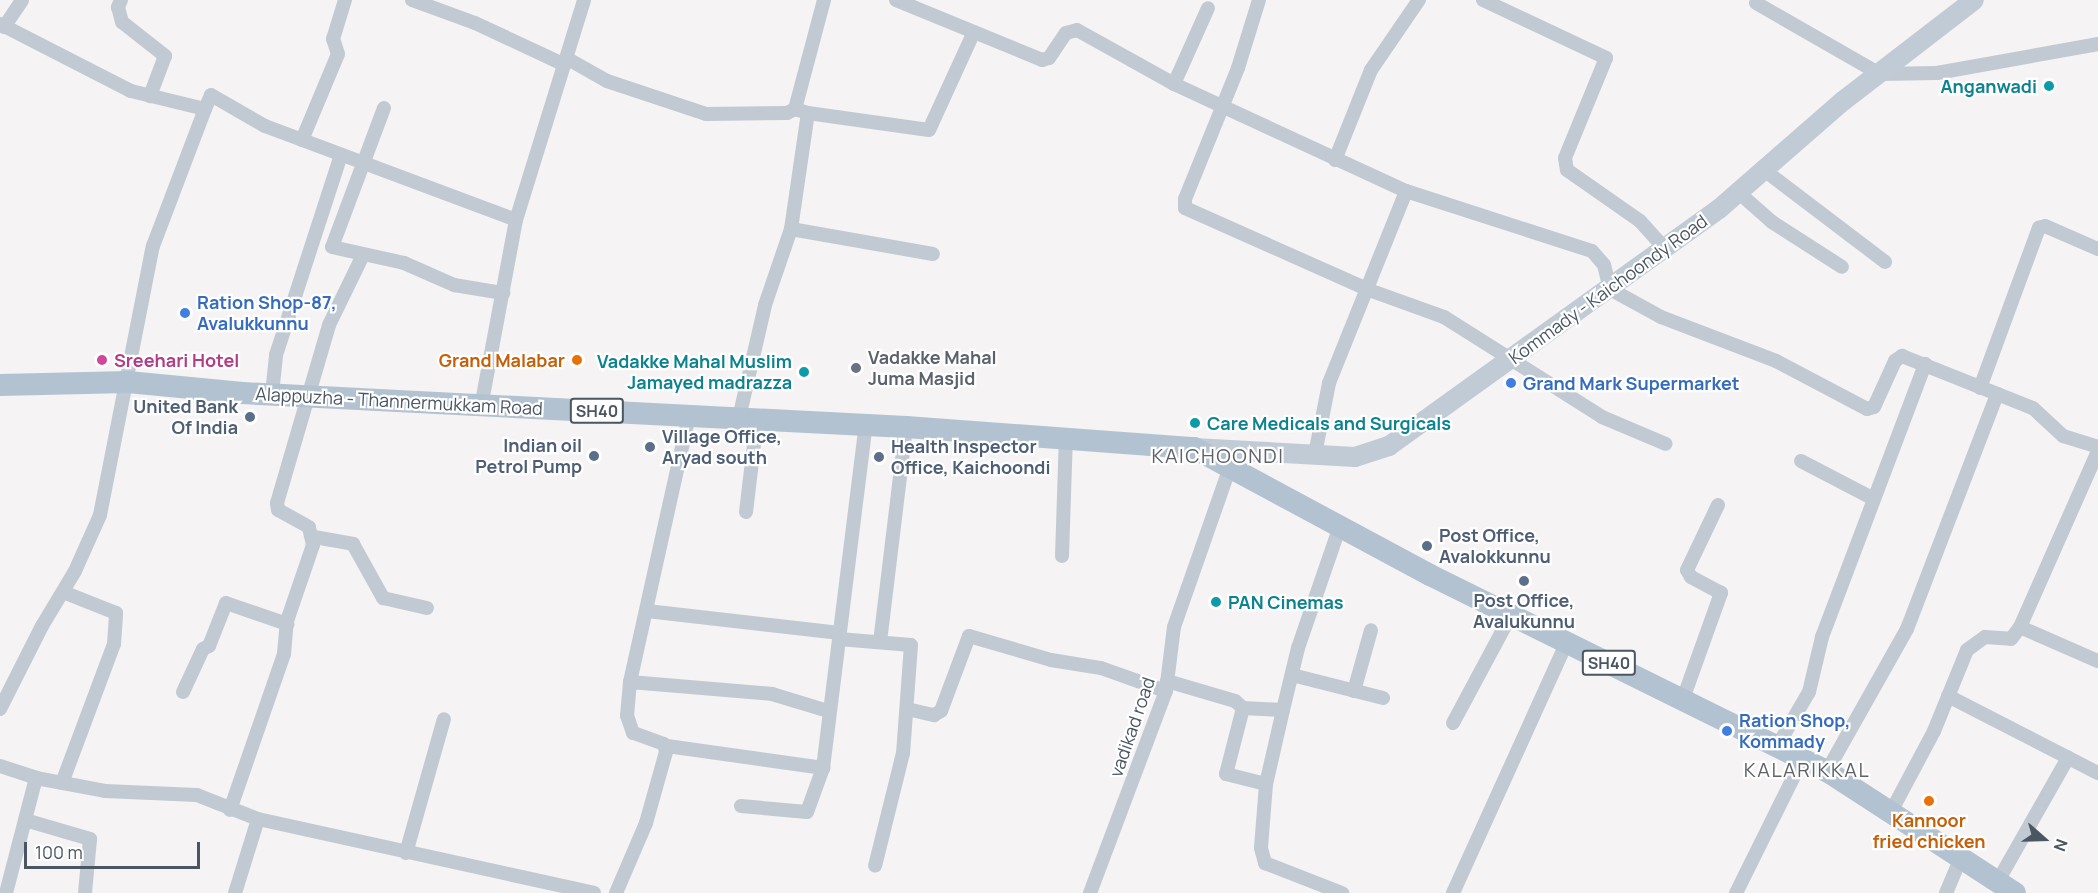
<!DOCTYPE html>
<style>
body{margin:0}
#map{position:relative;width:2098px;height:893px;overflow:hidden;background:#f5f3f3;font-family:Manrope,sans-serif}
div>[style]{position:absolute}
.minor>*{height:14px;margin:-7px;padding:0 7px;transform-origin:7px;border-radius:7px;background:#c1cad2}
.secondary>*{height:20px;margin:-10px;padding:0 10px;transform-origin:10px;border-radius:10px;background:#c1cbd6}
.primary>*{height:22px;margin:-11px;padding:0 11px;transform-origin:11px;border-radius:11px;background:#b3c2d1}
.dots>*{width:16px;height:16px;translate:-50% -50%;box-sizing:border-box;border:3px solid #fff;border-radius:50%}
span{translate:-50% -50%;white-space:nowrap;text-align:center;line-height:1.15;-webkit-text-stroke:4.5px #fff;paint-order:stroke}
.shield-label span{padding:2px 4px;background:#fff;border:2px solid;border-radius:4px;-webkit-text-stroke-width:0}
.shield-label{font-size:16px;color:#4a5661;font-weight:700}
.culture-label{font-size:18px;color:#0d838f;font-weight:700}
.right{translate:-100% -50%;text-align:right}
.left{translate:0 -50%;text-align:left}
.street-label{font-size:18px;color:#4a5661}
.shop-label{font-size:18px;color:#366cbe;font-weight:700}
.worship-label{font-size:18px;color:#5b616d;font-weight:700}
.hotel-label{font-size:18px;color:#b23c85;font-weight:700}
.food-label{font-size:18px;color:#c56008;font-weight:700}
.service-label{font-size:18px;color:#4e5e75;font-weight:700}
.neighbourhood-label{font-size:20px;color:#5f6368;letter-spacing:1.5px}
.north{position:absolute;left:2014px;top:809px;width:60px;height:60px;-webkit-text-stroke:4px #fff;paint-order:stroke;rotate:110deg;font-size:16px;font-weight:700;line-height:24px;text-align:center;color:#4a5661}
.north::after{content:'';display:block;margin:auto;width:21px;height:27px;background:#4a5661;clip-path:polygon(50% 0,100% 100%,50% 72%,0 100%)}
.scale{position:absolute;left:24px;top:842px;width:176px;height:27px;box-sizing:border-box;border:3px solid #4a5661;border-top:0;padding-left:8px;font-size:18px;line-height:21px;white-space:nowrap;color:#4a5661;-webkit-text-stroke:4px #fff;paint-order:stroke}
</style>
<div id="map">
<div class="minor">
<div style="left:121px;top:0;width:8px;rotate:113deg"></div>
<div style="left:118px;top:7px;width:16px;rotate:75deg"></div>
<div style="left:122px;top:22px;width:55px;rotate:38.3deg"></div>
<div style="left:165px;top:56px;width:43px;rotate:110.6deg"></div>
<div style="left:412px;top:0;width:67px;rotate:20.1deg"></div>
<div style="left:475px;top:23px;width:99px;rotate:25deg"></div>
<div style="left:824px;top:0;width:113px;rotate:104.9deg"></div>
<div style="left:795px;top:109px;width:14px;rotate:17deg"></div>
<div style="left:808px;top:113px;width:122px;rotate:8deg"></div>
<div style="left:929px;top:130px;width:106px;rotate:-65.4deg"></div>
<div style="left:896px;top:0;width:158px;rotate:22.3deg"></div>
<div style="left:1042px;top:60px;width:7px;rotate:-16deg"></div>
<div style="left:1049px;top:58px;width:30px;rotate:-56deg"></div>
<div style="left:1066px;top:33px;width:11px;rotate:-15deg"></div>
<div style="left:1077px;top:30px;width:111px;rotate:29.1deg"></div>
<div style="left:1174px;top:84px;width:255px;rotate:24.8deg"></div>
<div style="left:1406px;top:191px;width:195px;rotate:17.9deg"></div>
<div style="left:1592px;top:251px;width:18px;rotate:49deg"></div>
<div style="left:1604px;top:265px;width:25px;rotate:76deg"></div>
<div style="left:1610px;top:289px;width:58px;rotate:28.8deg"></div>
<div style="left:1661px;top:317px;width:123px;rotate:20.9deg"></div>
<div style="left:1776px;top:361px;width:103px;rotate:27.8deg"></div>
<div style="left:1867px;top:409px;width:7px;rotate:-16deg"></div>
<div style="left:1874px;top:407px;width:51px;rotate:-65.5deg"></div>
<div style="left:1895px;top:361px;width:9px;rotate:-36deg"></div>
<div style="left:1902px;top:356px;width:141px;rotate:21.7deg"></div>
<div style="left:2033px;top:408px;width:41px;rotate:43deg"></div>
<div style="left:2063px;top:436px;width:37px;rotate:17deg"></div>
<div style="left:1259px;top:0;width:71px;rotate:107.2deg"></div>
<div style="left:1238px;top:68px;width:141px;rotate:112deg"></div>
<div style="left:1185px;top:199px;width:9px;rotate:90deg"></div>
<div style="left:1185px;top:208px;width:201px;rotate:24deg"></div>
<div style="left:1369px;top:290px;width:80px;rotate:19.8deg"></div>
<div style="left:1444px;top:317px;width:187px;rotate:32.3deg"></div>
<div style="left:1602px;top:417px;width:69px;rotate:22.9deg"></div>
<div style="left:1483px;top:0;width:136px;rotate:25.2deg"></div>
<div style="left:1606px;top:58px;width:108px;rotate:112.3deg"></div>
<div style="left:1565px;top:158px;width:12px;rotate:81deg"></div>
<div style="left:1567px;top:170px;width:89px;rotate:34.9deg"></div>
<div style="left:1640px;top:221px;width:38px;rotate:48deg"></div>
<div style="left:1756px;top:3px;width:143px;rotate:29.8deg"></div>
<div style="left:1880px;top:74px;width:57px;rotate:-1deg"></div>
<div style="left:1937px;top:73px;width:164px;rotate:-10.2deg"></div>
<div style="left:0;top:24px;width:147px;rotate:27.1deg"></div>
<div style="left:131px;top:91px;width:76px;rotate:13.7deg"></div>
<div style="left:205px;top:109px;width:15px;rotate:-67deg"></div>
<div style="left:211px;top:95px;width:62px;rotate:29.9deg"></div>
<div style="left:265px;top:126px;width:268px;rotate:20.5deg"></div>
<div style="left:4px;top:27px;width:32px;rotate:-56deg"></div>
<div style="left:568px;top:59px;width:45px;rotate:29.4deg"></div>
<div style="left:607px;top:81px;width:104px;rotate:18.4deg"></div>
<div style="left:706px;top:114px;width:81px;rotate:-0.7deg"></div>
<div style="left:787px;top:113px;width:9px;rotate:-27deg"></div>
<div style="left:1174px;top:84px;width:83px;rotate:-65.9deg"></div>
<div style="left:384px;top:108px;width:148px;rotate:110.5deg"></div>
<div style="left:332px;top:247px;width:74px;rotate:12.5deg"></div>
<div style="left:404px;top:263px;width:55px;rotate:23.7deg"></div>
<div style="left:454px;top:285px;width:50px;rotate:9.3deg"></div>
<div style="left:302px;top:140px;width:93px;rotate:-67.3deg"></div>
<div style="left:338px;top:54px;width:16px;rotate:-108deg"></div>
<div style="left:333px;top:39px;width:41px;rotate:-72.9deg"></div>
<div style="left:1335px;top:160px;width:97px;rotate:-68.2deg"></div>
<div style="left:1371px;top:70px;width:85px;rotate:-55.6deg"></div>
<div style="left:1764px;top:170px;width:152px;rotate:37.2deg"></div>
<div style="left:1738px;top:192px;width:45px;rotate:41.4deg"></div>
<div style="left:1772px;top:222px;width:83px;rotate:32.7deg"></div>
<div style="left:791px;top:229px;width:144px;rotate:10deg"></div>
<div style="left:1980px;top:388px;width:171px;rotate:-69.8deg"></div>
<div style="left:2039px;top:228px;width:6px;rotate:-18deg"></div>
<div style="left:2045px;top:226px;width:58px;rotate:23.5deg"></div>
<div style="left:272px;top:394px;width:39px;rotate:-84deg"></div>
<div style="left:276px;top:355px;width:210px;rotate:-72deg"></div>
<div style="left:481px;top:407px;width:190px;rotate:-79.4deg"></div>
<div style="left:516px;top:220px;width:230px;rotate:-72.8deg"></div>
<div style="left:739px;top:418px;width:116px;rotate:-77deg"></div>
<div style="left:765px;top:305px;width:80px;rotate:-71.1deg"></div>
<div style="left:791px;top:229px;width:117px;rotate:-81.7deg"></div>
<div style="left:1315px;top:454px;width:72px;rotate:-78.8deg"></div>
<div style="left:1329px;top:383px;width:207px;rotate:-68.1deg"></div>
<div style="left:1801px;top:461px;width:80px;rotate:27.5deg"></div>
<div style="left:746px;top:512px;width:93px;rotate:-83.2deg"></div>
<div style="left:1340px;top:526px;width:129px;rotate:109deg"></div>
<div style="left:1298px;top:648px;width:64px;rotate:103.6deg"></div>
<div style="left:1283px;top:710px;width:76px;rotate:102.9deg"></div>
<div style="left:1266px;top:784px;width:64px;rotate:94.5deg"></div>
<div style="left:1261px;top:848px;width:16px;rotate:75deg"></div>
<div style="left:1265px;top:863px;width:83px;rotate:21.3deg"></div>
<div style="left:314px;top:537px;width:40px;rotate:10deg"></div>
<div style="left:353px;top:544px;width:62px;rotate:60.9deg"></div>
<div style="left:383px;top:598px;width:45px;rotate:12.8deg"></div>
<div style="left:1062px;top:556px;width:118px;rotate:-88.1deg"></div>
<div style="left:647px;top:611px;width:194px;rotate:6.5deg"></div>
<div style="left:2020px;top:627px;width:85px;rotate:23.6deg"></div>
<div style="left:839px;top:639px;width:72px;rotate:4.8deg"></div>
<div style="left:911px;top:645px;width:108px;rotate:94.2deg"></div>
<div style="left:903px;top:753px;width:116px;rotate:103.9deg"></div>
<div style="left:880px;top:642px;width:217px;rotate:-83.1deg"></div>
<div style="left:1292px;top:675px;width:94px;rotate:14.2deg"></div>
<div style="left:1167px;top:681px;width:71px;rotate:16.4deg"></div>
<div style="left:1235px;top:701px;width:11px;rotate:41deg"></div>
<div style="left:1243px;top:708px;width:68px;rotate:104.4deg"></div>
<div style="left:1226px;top:774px;width:41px;rotate:14deg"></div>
<div style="left:630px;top:682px;width:143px;rotate:4.8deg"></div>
<div style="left:772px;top:694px;width:59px;rotate:16.9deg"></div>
<div style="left:1354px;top:691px;width:63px;rotate:-74.4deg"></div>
<div style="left:183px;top:692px;width:47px;rotate:-65.1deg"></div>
<div style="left:203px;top:649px;width:7px;rotate:-27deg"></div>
<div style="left:209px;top:646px;width:46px;rotate:-68.4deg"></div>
<div style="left:226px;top:603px;width:65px;rotate:19deg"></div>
<div style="left:1948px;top:696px;width:169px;rotate:27.2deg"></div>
<div style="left:1683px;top:699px;width:113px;rotate:-70.3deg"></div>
<div style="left:1721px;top:593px;width:34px;rotate:-152deg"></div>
<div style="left:1691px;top:577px;width:8px;rotate:-120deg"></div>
<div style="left:1687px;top:570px;width:72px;rotate:-64.5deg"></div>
<div style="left:1243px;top:708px;width:40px;rotate:2.9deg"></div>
<div style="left:0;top:709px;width:93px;rotate:-63.2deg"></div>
<div style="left:42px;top:626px;width:64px;rotate:-59deg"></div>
<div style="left:75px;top:571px;width:61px;rotate:-65.9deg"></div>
<div style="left:100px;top:515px;width:274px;rotate:-78.9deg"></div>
<div style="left:153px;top:246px;width:147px;rotate:-69.2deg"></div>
<div style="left:907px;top:709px;width:28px;rotate:13deg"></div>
<div style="left:934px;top:715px;width:8px;rotate:-30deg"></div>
<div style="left:941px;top:711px;width:80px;rotate:-69.5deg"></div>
<div style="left:969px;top:636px;width:85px;rotate:16.3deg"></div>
<div style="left:1051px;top:660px;width:51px;rotate:9.1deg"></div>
<div style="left:1101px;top:668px;width:69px;rotate:19.5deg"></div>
<div style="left:1453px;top:723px;width:125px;rotate:-61.8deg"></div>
<div style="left:1778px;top:745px;width:61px;rotate:-59.7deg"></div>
<div style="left:1809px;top:692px;width:57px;rotate:-76.7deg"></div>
<div style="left:1822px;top:637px;width:292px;rotate:-69.3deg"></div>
<div style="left:667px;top:746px;width:158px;rotate:8deg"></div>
<div style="left:823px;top:768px;width:346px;rotate:-82.9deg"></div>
<div style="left:0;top:766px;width:38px;rotate:18deg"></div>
<div style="left:36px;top:778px;width:70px;rotate:10.7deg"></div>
<div style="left:105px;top:791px;width:92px;rotate:2.5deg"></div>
<div style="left:197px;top:795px;width:66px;rotate:21.5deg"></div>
<div style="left:258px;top:819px;width:344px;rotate:12.4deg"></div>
<div style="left:1827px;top:771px;width:163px;rotate:-60.6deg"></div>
<div style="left:1907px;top:629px;width:252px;rotate:-69deg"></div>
<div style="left:62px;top:783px;width:148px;rotate:-69.5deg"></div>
<div style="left:114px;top:644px;width:31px;rotate:-86deg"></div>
<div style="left:116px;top:613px;width:57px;rotate:-158.4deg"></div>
<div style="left:741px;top:806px;width:66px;rotate:5.2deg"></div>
<div style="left:807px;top:812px;width:47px;rotate:-70deg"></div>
<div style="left:230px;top:810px;width:165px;rotate:-70.9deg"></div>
<div style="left:284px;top:654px;width:33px;rotate:-85deg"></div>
<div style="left:287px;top:621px;width:80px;rotate:-71.1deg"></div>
<div style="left:313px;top:545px;width:18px;rotate:-103deg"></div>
<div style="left:309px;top:527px;width:35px;rotate:-151deg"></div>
<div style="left:278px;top:510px;width:7px;rotate:-98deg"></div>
<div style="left:277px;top:503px;width:185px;rotate:-73.7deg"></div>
<div style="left:329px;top:325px;width:78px;rotate:-64.1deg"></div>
<div style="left:1892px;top:810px;width:89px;rotate:-62deg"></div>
<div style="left:1934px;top:731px;width:87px;rotate:-67.8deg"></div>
<div style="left:1967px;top:650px;width:22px;rotate:-36deg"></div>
<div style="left:1985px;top:637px;width:26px;rotate:4deg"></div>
<div style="left:2011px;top:639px;width:15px;rotate:-53deg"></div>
<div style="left:2020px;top:627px;width:193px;rotate:-66.1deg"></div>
<div style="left:25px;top:820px;width:68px;rotate:16.3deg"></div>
<div style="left:90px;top:839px;width:54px;rotate:95.3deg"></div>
<div style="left:406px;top:853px;width:139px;rotate:-74.2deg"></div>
<div style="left:1998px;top:881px;width:142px;rotate:-60.4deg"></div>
<div style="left:6px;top:893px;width:119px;rotate:-75.4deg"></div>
<div style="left:235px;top:893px;width:77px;rotate:-72.7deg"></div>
<div style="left:616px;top:893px;width:76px;rotate:-66.8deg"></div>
<div style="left:646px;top:823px;width:74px;rotate:-74.3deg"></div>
<div style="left:666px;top:752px;width:8px;rotate:-104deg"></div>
<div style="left:664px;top:744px;width:33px;rotate:-160deg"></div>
<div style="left:633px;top:733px;width:18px;rotate:-109deg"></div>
<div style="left:627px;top:716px;width:34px;rotate:-85deg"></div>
<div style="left:630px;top:682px;width:273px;rotate:-77.5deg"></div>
<div style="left:1090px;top:893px;width:216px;rotate:-69.4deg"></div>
<div style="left:1166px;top:691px;width:64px;rotate:-82.9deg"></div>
<div style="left:1174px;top:627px;width:170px;rotate:-70.7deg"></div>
<div style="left:1453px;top:893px;width:276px;rotate:-65.6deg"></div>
<div style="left:1736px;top:893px;width:151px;rotate:-63.6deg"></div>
<div style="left:1946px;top:893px;width:39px;rotate:-67deg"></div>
</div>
<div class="secondary">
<div style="left:1194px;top:448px;width:161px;rotate:3.2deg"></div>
<div style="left:1355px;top:457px;width:36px;rotate:-18deg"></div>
<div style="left:1389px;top:446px;width:406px;rotate:-35.7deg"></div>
<div style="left:1719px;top:209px;width:164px;rotate:-41.1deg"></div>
<div style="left:1843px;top:101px;width:165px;rotate:-37.6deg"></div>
</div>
<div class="primary">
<div style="left:0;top:385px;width:128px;rotate:-1.3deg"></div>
<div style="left:128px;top:382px;width:115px;rotate:5.5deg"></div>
<div style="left:242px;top:393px;width:665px;rotate:2.93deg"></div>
<div style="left:906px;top:427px;width:289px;rotate:4.2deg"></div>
<div style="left:1194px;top:448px;width:268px;rotate:28.3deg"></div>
<div style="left:1430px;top:575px;width:443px;rotate:26.3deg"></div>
<div style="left:1827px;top:771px;width:224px;rotate:33deg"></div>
</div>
<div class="dots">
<div style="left:2049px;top:86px;background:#0f9aa8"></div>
<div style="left:185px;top:313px;background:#3f7fe0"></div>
<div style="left:102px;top:360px;background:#d1479c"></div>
<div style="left:577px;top:360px;background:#e8710a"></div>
<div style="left:856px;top:368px;background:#6b7280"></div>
<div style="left:804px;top:372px;background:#0f9aa8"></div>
<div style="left:1511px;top:383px;background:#3f7fe0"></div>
<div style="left:250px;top:417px;background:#5c6f8a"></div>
<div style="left:1195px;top:423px;background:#0f9aa8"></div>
<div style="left:650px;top:447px;background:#5c6f8a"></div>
<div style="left:594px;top:456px;background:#5c6f8a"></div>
<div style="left:879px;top:457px;background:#5c6f8a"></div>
<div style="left:1427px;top:546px;background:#5c6f8a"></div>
<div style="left:1524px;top:581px;background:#5c6f8a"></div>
<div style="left:1216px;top:602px;background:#0f9aa8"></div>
<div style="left:1727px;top:731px;background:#3f7fe0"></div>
<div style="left:1929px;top:801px;background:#e8710a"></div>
</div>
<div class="shield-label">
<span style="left:597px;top:411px">SH40</span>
<span style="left:1609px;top:663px">SH40</span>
</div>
<div class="culture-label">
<span class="right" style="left:2037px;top:86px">Anganwadi</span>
<span class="right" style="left:792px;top:372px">Vadakke Mahal Muslim<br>Jamayed madrazza</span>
<span class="left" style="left:1207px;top:423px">Care Medicals and Surgicals</span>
<span class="left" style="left:1228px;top:602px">PAN Cinemas</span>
</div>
<div class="street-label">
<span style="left:1608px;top:289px;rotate:-36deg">Kommady - Kaichoondy Road</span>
<span style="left:399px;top:401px;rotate:3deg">Alappuzha - Thannermukkam Road</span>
<span style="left:1132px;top:727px;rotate:-71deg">vadikad road</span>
</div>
<div class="shop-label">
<span class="left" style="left:197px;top:313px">Ration Shop-87,<br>Avalukkunnu</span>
<span class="left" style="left:1523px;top:383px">Grand Mark Supermarket</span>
<span class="left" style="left:1739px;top:731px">Ration Shop,<br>Kommady</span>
</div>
<div class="worship-label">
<span class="left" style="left:868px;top:368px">Vadakke Mahal<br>Juma Masjid</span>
</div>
<div class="hotel-label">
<span class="left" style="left:114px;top:360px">Sreehari Hotel</span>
</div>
<div class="food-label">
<span class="right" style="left:565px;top:360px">Grand Malabar</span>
<span style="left:1929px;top:831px">Kannoor<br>fried chicken</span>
</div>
<div class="service-label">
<span class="right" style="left:238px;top:417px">United Bank<br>Of India</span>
<span class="left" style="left:662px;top:447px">Village Office,<br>Aryad south</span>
<span class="right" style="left:582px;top:456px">Indian oil<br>Petrol Pump</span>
<span class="left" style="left:891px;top:457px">Health Inspector<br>Office, Kaichoondi</span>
<span class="left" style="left:1439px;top:546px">Post Office,<br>Avalokkunnu</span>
<span style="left:1524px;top:611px">Post Office,<br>Avalukunnu</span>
</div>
<div class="neighbourhood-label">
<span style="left:1218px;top:455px">KAICHOONDI</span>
<span style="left:1807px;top:769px">KALARIKKAL</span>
</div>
<div class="north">N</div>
<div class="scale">100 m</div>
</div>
